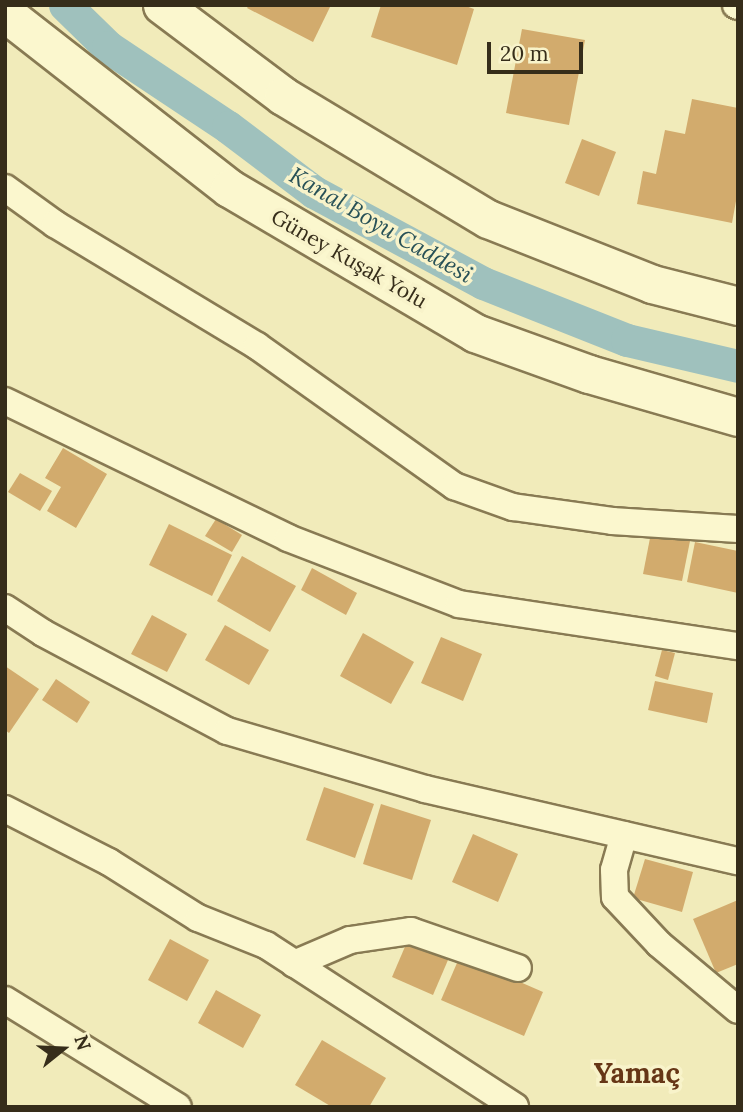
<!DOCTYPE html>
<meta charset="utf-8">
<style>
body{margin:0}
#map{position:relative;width:743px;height:1112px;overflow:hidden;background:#f1ebba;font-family:Lora,serif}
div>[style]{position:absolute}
.canal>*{height:33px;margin:-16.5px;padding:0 16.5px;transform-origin:16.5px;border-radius:16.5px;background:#9fc1bd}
.building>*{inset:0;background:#d2ab6d}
.roads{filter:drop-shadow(2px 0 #887a53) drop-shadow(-2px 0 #887a53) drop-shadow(0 2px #887a53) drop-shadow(0 -2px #887a53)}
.street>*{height:26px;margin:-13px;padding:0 13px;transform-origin:13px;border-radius:13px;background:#fbf7ce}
.secondary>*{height:37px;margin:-18.5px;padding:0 18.5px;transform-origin:18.5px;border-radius:18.5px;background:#fbf7ce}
span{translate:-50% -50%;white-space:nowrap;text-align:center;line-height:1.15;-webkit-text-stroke:7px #f8f3ca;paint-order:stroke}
.street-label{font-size:21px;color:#362d1a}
.water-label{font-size:23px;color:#285157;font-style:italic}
.district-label{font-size:28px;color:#663616;font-weight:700}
.frame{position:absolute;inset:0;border:7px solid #362d1a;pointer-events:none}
.north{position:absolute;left:28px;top:1014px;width:70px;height:70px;-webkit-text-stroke:5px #f8f3ca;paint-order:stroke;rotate:72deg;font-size:19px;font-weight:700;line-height:28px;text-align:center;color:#362d1a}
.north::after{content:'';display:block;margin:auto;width:24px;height:32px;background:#362d1a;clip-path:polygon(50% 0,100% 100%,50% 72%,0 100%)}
.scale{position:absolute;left:487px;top:42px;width:96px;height:32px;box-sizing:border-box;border:4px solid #362d1a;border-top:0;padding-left:9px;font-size:21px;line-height:24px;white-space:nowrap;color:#362d1a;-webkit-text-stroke:5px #f8f3ca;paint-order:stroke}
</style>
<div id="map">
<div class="canal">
<div style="left:65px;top:5px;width:60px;rotate:44.3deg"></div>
<div style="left:108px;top:47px;width:144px;rotate:33.7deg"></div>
<div style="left:228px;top:127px;width:108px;rotate:37.1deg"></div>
<div style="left:314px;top:192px;width:192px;rotate:28.3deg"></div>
<div style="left:483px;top:283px;width:155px;rotate:21.6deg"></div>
<div style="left:627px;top:340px;width:114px;rotate:13.2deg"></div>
</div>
<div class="building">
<div style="clip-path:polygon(249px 5px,326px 5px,330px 7px,313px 42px,247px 8px)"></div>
<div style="clip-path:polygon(381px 5px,463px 5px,474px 9px,457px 65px,371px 37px)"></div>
<div style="clip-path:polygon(522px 29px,585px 40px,569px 125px,506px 113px)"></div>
<div style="clip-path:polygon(692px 99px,738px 108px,738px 190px,732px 223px,637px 204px,643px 171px,656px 174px,665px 130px,685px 134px)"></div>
<div style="clip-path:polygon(582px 139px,616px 152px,599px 196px,565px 183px)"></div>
<div style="clip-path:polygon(63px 448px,107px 474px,76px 528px,47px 511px,61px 487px,45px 478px)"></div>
<div style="clip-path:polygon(20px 473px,52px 491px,40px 511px,8px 492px)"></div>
<div style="clip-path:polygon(216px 519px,242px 535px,232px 552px,205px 536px)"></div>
<div style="clip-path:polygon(169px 524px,232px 555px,212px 596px,149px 565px)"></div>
<div style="clip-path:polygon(651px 533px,690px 541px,682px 581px,643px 574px)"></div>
<div style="clip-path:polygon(695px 542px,738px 551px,738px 593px,687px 582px)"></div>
<div style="clip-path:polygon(242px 556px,296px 586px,270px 632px,217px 601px)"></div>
<div style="clip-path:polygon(312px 568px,357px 593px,346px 615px,301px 590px)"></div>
<div style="clip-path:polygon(152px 615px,187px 634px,167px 672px,131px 654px)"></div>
<div style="clip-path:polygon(225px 625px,269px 650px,249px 685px,205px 660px)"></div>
<div style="clip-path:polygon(363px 633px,414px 662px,391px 704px,340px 676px)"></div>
<div style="clip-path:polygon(441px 637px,482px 654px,463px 701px,421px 683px)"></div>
<div style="clip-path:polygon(662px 650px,675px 653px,668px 680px,655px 676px)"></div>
<div style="clip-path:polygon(5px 666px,39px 689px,9px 733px,5px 730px)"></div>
<div style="clip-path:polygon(56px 679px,90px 702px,77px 723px,42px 700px)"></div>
<div style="clip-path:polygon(655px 681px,713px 693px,707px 723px,648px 710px)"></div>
<div style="clip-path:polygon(324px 787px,374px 804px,355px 858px,306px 840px)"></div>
<div style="clip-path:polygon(381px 804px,431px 820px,412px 880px,363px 864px)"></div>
<div style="clip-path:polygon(473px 834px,518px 854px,498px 902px,452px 882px)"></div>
<div style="clip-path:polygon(645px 859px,693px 872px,682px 912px,633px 898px)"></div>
<div style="clip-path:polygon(738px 900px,738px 964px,716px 973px,693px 919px)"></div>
<div style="clip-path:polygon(410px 935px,451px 953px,433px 995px,392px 977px)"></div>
<div style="clip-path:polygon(170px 939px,209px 960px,187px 1001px,148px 980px)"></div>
<div style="clip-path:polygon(460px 956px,543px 992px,524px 1036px,441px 1000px)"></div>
<div style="clip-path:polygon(216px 990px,261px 1015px,243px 1048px,198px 1023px)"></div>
<div style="clip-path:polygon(322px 1040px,386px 1078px,369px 1107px,332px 1107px,295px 1085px)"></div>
</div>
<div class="roads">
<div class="street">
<div style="left:736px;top:5px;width:2px;rotate:27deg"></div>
<div style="left:5px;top:188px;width:62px;rotate:35.8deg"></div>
<div style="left:55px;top:224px;width:236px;rotate:31.1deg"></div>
<div style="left:257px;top:346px;width:242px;rotate:35.4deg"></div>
<div style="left:454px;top:486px;width:63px;rotate:19.6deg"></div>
<div style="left:513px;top:507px;width:100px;rotate:8deg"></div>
<div style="left:612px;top:521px;width:126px;rotate:3.6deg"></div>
<div style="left:5px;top:401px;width:314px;rotate:25.8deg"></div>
<div style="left:288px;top:538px;width:183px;rotate:21.1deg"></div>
<div style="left:459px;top:604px;width:282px;rotate:8.6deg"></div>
<div style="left:5px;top:608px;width:45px;rotate:33.3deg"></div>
<div style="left:43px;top:633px;width:208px;rotate:28deg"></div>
<div style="left:227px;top:731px;width:206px;rotate:16.3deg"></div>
<div style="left:425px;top:789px;width:321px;rotate:13deg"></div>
<div style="left:5px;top:809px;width:117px;rotate:27deg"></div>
<div style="left:109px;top:862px;width:105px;rotate:32.2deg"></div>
<div style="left:198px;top:918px;width:73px;rotate:21.7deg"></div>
<div style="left:266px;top:945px;width:297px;rotate:33deg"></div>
<div style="left:624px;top:835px;width:36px;rotate:106deg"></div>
<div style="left:614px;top:870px;width:27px;rotate:88deg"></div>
<div style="left:615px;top:897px;width:64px;rotate:46.9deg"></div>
<div style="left:659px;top:944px;width:103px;rotate:39.9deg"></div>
<div style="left:294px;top:964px;width:61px;rotate:-23.2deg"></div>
<div style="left:350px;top:940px;width:62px;rotate:-8.4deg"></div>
<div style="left:411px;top:931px;width:113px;rotate:19.1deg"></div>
<div style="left:5px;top:1000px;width:203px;rotate:31.7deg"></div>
</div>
<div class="secondary">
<div style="left:162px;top:5px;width:151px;rotate:36.9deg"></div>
<div style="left:283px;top:96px;width:239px;rotate:31deg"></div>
<div style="left:488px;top:219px;width:176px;rotate:21.6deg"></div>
<div style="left:652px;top:284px;width:89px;rotate:14.3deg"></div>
<div style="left:5px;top:13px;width:284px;rotate:38deg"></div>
<div style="left:229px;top:188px;width:286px;rotate:30.5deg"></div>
<div style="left:475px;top:333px;width:121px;rotate:19.8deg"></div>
<div style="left:589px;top:374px;width:155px;rotate:16.1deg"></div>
</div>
</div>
<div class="street-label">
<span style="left:349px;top:259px;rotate:30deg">Güney Kuşak Yolu</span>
</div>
<div class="water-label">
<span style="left:381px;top:225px;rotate:30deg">Kanal Boyu Caddesi</span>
</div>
<div class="district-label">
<span style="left:637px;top:1073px">Yamaç</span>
</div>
<div class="frame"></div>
<div class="north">N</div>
<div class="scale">20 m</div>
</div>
